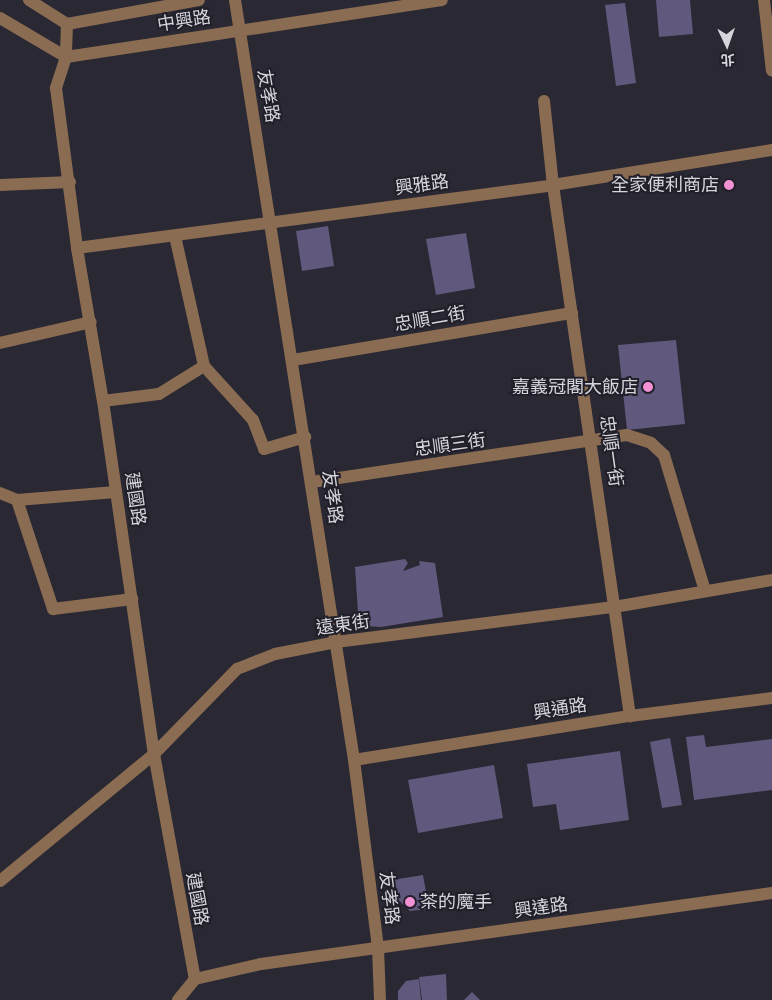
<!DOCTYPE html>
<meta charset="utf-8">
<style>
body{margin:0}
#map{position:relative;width:772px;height:1000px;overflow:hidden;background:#2a2833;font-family:"Crimson Pro","Noto Sans TC",serif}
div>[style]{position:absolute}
.building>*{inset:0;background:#60587d}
.minor>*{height:12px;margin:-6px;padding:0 6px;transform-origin:6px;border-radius:6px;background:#8a6c52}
.dots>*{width:14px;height:14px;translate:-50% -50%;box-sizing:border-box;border:2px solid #211f29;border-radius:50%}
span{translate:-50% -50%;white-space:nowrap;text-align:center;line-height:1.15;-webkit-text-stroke:4px #211f29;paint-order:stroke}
.street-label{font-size:18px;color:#d6d5dc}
.poi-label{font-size:18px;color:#d6d5dc}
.right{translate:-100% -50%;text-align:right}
.left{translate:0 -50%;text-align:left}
.north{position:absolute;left:702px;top:20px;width:50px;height:50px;-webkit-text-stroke:4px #211f29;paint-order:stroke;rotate:177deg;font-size:14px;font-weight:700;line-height:20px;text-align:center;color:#d6d5dc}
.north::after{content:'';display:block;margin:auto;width:18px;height:22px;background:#d6d5dc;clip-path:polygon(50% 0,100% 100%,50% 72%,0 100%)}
</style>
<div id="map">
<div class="building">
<div style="clip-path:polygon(656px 0,690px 0,693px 34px,659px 37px)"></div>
<div style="clip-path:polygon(625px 3px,636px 83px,616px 86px,605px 5px)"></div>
<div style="clip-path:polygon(328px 226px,334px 266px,302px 271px,296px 231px)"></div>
<div style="clip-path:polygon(466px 233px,475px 288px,436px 295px,426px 239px)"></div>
<div style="clip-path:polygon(676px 340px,685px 424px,627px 430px,618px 345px)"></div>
<div style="clip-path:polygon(405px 559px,408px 563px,403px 571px,420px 565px,419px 561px,435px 563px,443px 617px,381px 627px,366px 626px,358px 613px,355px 567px)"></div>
<div style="clip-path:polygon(704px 735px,706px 747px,772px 739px,772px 790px,694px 800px,686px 737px)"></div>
<div style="clip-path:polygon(670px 738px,682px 805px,662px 808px,650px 742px)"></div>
<div style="clip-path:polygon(620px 751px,629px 820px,560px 830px,556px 804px,533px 807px,527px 764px)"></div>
<div style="clip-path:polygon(494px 765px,503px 818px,418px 833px,408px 780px)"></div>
<div style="clip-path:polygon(423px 875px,429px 909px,410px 911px,395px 897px,392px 880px)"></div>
<div style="clip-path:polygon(446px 974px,447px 1000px,422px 1000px,419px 977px)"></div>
<div style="clip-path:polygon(419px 979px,421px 1000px,398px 1000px,398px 991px,406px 981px)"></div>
<div style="clip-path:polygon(472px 992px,480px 1000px,464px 1000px)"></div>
</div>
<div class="minor">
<div style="left:29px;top:0;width:45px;rotate:32.3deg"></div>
<div style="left:67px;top:24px;width:134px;rotate:-10.3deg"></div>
<div style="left:235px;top:0;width:769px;rotate:81.1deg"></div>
<div style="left:354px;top:760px;width:190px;rotate:82.7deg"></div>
<div style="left:378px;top:948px;width:52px;rotate:87.8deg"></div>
<div style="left:764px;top:0;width:71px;rotate:83.6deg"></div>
<div style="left:0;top:18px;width:77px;rotate:30.6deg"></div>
<div style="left:66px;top:57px;width:380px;rotate:-8.6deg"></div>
<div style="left:67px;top:24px;width:33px;rotate:92deg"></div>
<div style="left:66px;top:57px;width:33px;rotate:108deg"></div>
<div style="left:56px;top:88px;width:161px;rotate:82.5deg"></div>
<div style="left:77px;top:248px;width:155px;rotate:80.4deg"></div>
<div style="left:103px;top:401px;width:357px;rotate:81.8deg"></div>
<div style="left:154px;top:754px;width:229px;rotate:79.7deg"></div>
<div style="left:544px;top:101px;width:84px;rotate:83.9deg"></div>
<div style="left:553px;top:185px;width:537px;rotate:81.75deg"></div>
<div style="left:0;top:185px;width:70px;rotate:-2.5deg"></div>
<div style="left:175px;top:236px;width:133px;rotate:77.4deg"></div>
<div style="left:204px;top:366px;width:73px;rotate:47.8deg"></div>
<div style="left:253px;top:420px;width:31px;rotate:69deg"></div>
<div style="left:264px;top:449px;width:43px;rotate:-16.3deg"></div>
<div style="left:77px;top:248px;width:480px;rotate:-7.5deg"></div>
<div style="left:553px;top:185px;width:222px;rotate:-9.1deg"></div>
<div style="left:0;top:343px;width:93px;rotate:-13deg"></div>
<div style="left:293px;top:360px;width:283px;rotate:-9.6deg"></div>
<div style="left:103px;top:401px;width:56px;rotate:-7.1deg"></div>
<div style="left:159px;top:394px;width:53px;rotate:-31.9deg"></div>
<div style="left:312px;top:482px;width:318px;rotate:-8.5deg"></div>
<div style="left:627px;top:435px;width:25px;rotate:18deg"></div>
<div style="left:651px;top:443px;width:18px;rotate:43deg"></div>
<div style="left:664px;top:455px;width:142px;rotate:73.2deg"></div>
<div style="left:0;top:493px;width:18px;rotate:22deg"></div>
<div style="left:17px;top:500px;width:99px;rotate:-4.6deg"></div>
<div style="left:17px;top:500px;width:115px;rotate:71.7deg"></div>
<div style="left:53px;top:609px;width:80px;rotate:-7.2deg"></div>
<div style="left:354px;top:760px;width:279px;rotate:-9.1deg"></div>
<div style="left:630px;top:716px;width:143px;rotate:-7.2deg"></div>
<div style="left:0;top:881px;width:200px;rotate:-39.5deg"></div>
<div style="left:154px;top:754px;width:119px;rotate:-45.7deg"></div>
<div style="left:237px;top:669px;width:41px;rotate:-21.5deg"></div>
<div style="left:275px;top:654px;width:62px;rotate:-11.1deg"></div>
<div style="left:336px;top:642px;width:280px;rotate:-7.2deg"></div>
<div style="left:614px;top:607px;width:160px;rotate:-9.7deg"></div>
<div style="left:178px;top:1000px;width:27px;rotate:-51deg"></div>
<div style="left:195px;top:979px;width:68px;rotate:-12.8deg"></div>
<div style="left:261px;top:964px;width:516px;rotate:-7.91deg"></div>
</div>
<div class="dots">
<div style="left:729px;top:185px;background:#f391d5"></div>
<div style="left:648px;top:387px;background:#f391d5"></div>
<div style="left:410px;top:902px;background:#f391d5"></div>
</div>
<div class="street-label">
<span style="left:184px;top:21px;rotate:-9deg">中興路</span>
<span style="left:268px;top:96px;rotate:80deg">友孝路</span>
<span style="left:422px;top:185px;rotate:-8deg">興雅路</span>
<span style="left:430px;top:319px;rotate:-10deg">忠順二街</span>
<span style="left:450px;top:445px;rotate:-8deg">忠順三街</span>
<span style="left:611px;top:451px;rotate:82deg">忠順一街</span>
<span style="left:332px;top:497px;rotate:82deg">友孝路</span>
<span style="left:135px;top:499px;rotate:82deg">建國路</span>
<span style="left:343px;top:625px;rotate:-8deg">遠東街</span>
<span style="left:560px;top:709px;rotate:-9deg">興通路</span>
<span style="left:389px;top:898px;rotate:83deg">友孝路</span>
<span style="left:197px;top:899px;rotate:80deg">建國路</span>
<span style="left:541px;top:908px;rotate:-8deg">興達路</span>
</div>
<div class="poi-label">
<span class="right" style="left:719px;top:185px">全家便利商店</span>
<span class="right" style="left:638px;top:387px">嘉義冠閣大飯店</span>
<span class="left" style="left:420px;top:902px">茶的魔手</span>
</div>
<div class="north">北</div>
</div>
